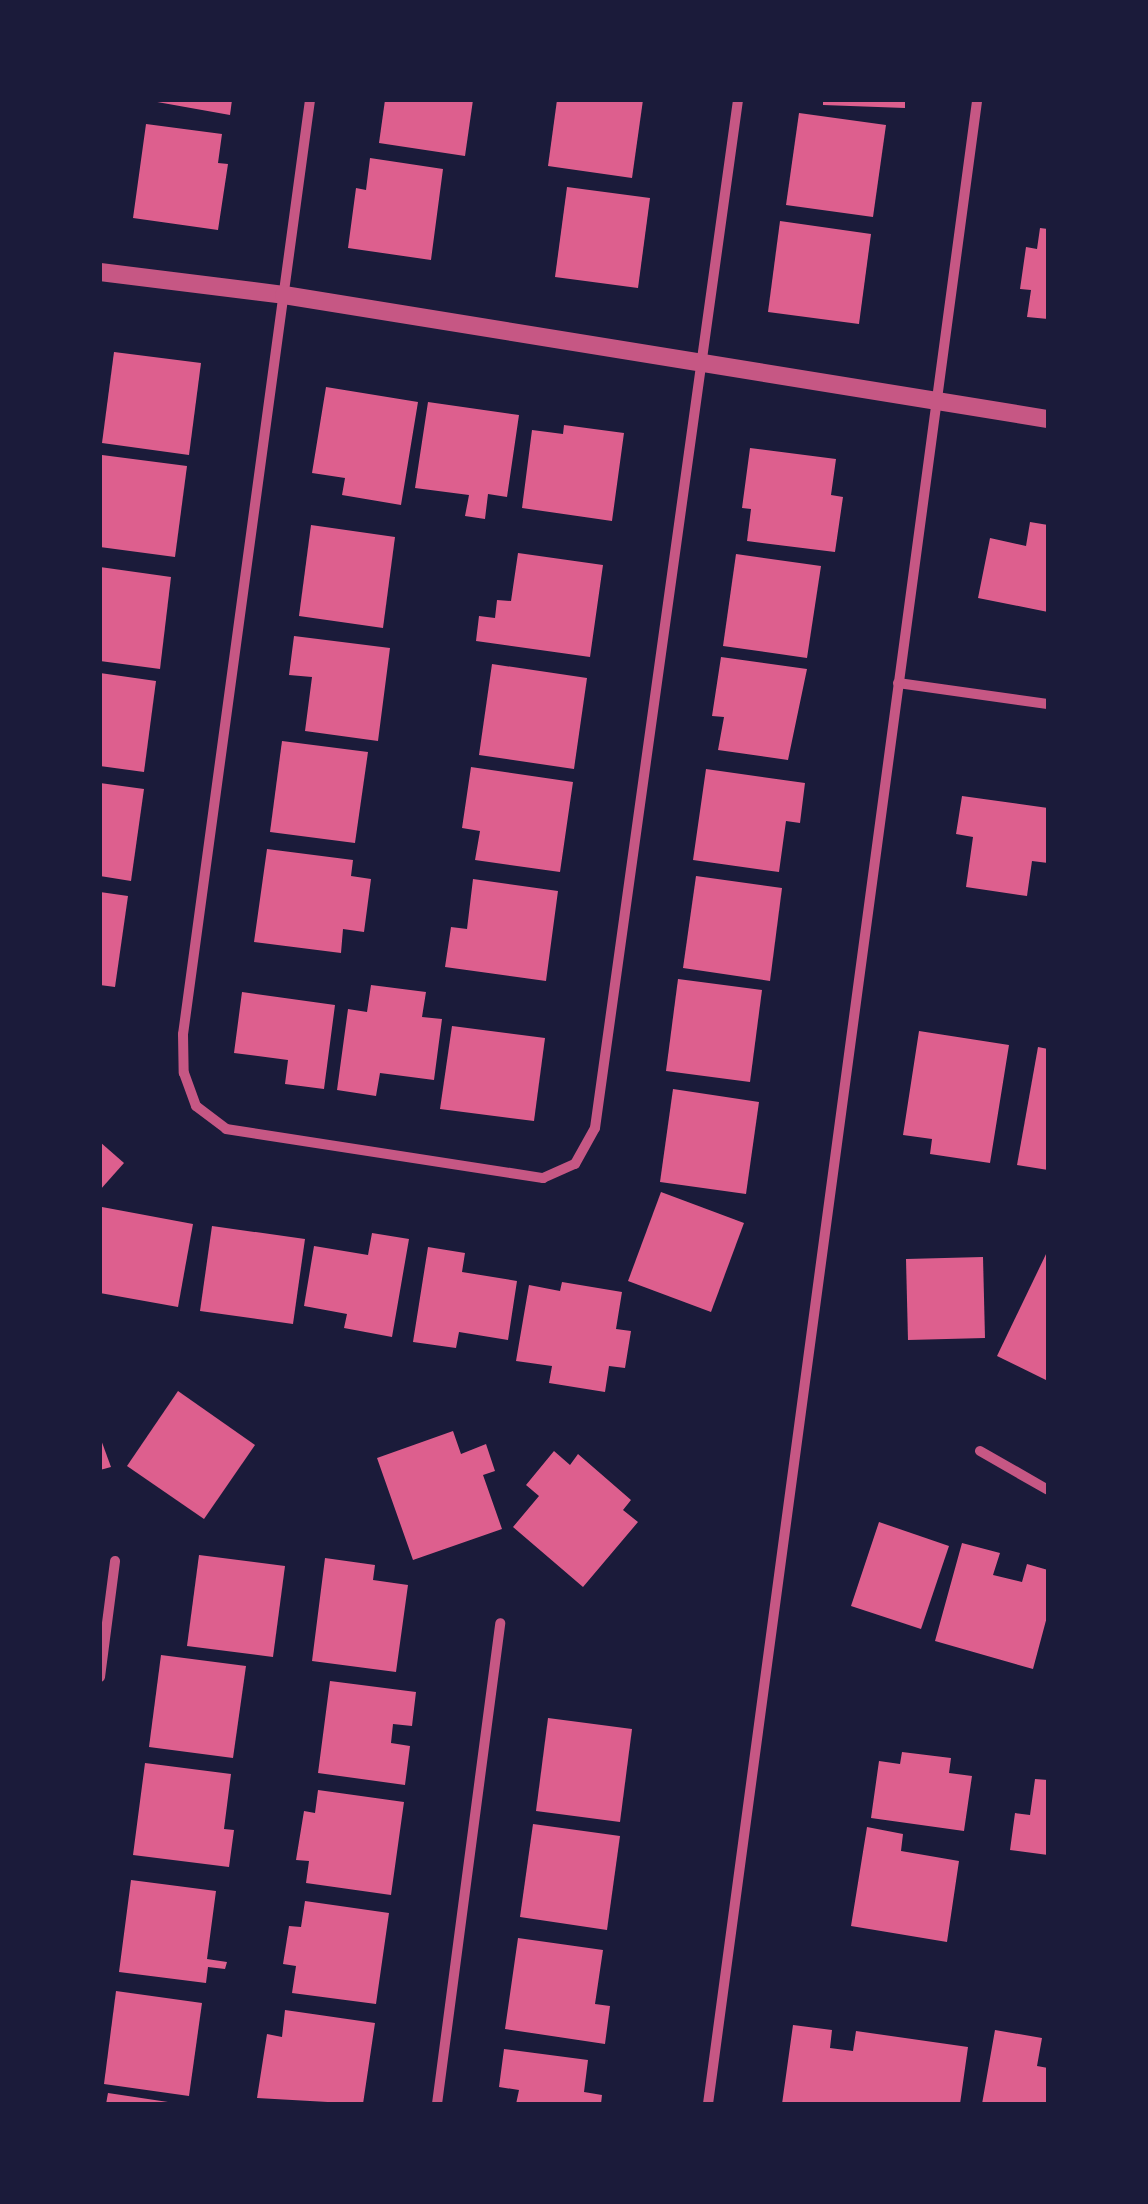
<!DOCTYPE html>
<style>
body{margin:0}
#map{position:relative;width:1148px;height:2204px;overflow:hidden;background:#1b1b3a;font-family:"Zilla Slab",serif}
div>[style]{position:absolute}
.building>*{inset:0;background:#dd5f8e}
.minor>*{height:10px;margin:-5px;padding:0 5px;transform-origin:5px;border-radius:5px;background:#c65784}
.tertiary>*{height:18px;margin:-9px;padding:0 9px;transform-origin:9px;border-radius:9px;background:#c65784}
span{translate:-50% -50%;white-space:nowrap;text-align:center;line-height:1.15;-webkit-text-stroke:10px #1b1b3a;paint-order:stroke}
.frame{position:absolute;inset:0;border:102px solid #1b1b3a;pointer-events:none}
</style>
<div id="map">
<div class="building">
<div style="clip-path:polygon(146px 100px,232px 100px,230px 115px)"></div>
<div style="clip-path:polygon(385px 100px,473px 100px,465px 156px,379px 143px)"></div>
<div style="clip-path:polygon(557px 100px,643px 100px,632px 178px,548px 166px)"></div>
<div style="clip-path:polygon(823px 100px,905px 100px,905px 108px,823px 105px)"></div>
<div style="clip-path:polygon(799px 113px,886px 125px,873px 217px,786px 205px)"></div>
<div style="clip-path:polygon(146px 124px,222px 134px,218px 163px,228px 164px,218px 230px,133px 218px)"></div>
<div style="clip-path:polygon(370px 158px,443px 169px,431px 260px,348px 248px,356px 188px,366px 190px)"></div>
<div style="clip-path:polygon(567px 187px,650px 198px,638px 288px,555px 277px)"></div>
<div style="clip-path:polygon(780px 221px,871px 234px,859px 324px,768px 312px)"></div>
<div style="clip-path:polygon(1040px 228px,1048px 229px,1048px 319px,1027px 317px,1031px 290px,1020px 289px,1026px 247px,1037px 249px)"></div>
<div style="clip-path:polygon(114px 352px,201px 363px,189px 455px,102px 443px)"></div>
<div style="clip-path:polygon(326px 387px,418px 402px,401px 505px,342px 495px,345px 478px,312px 473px)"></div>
<div style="clip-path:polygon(428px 402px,519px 415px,507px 497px,488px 494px,485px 519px,465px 516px,469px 495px,415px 488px)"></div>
<div style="clip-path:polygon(564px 425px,624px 433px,612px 521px,522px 508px,532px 430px,563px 434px)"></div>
<div style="clip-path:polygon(750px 448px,836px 459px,831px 495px,843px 497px,835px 552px,747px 541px,751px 509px,742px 508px)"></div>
<div style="clip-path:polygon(102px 455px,187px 466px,175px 557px,100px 547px)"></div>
<div style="clip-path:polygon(1030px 522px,1048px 525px,1048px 612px,978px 598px,990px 538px,1026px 546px)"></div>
<div style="clip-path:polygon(311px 525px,395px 537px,383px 628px,299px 616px)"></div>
<div style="clip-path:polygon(518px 553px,603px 565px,590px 657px,476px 641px,479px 616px,495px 618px,497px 600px,511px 601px)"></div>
<div style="clip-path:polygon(736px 554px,821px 566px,807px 658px,723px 646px)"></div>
<div style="clip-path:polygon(100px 567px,171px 577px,160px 669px,100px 661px)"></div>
<div style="clip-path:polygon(294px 636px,390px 648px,378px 741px,305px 731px,312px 677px,289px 675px)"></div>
<div style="clip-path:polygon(721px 657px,807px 669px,788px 760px,718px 750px,724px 717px,712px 716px)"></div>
<div style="clip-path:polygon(492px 664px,587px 678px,574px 769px,479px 755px)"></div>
<div style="clip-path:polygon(100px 673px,156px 681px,144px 772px,100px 766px)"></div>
<div style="clip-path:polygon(282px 741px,368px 752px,355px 843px,270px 832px)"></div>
<div style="clip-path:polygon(471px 767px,573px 782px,560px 872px,475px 860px,480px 831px,462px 828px)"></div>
<div style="clip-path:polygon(706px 769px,805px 783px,800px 823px,786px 821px,779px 872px,693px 860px)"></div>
<div style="clip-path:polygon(100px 783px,144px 789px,131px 881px,100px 876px)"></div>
<div style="clip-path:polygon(962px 796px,1048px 808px,1048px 863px,1032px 861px,1027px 896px,966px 887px,973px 837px,956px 834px)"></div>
<div style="clip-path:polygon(267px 849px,353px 860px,351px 876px,371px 879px,364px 932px,343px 929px,341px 953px,254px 942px)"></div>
<div style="clip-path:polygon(696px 876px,782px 888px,770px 981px,683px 968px)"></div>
<div style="clip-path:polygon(473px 879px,558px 891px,546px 981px,445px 967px,451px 927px,467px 929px)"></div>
<div style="clip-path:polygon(100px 892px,128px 896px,115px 987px,100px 985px)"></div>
<div style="clip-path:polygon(678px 979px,762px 990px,750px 1082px,666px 1071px)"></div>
<div style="clip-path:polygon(371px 985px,426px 992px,422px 1017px,442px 1019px,434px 1080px,380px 1073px,376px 1096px,337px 1090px,348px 1009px,367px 1012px)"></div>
<div style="clip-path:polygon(242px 992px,335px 1005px,324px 1089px,285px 1084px,288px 1060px,234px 1053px)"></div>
<div style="clip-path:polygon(452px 1026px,545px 1038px,534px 1121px,440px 1109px)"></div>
<div style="clip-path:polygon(919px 1031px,1009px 1045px,990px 1163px,930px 1154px,932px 1139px,903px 1135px)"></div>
<div style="clip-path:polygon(1038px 1047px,1048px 1049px,1048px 1170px,1017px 1165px)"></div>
<div style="clip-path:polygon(673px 1089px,759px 1102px,746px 1194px,660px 1182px)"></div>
<div style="clip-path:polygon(100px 1142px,124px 1163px,100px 1190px)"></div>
<div style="clip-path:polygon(661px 1192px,744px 1223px,711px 1312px,628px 1281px)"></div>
<div style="clip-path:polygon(102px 1207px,193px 1224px,178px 1307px,100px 1293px)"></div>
<div style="clip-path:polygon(212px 1226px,305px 1239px,293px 1324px,200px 1311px)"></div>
<div style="clip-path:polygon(372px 1233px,409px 1239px,392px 1337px,344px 1328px,347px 1314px,304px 1306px,314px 1246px,368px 1255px)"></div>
<div style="clip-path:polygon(428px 1247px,465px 1253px,462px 1272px,517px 1281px,508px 1340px,459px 1332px,456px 1348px,413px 1342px)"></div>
<div style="clip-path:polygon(1048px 1250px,1048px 1381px,997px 1356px)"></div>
<div style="clip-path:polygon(983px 1257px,985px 1338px,908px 1340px,906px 1259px)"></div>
<div style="clip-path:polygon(562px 1282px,622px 1292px,616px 1329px,631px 1331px,625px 1368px,609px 1366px,605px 1392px,549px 1383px,552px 1366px,516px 1361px,529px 1285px,560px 1291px)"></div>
<div style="clip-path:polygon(178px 1391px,255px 1445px,204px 1519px,127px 1466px)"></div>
<div style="clip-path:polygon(453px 1431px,461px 1454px,486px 1444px,495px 1471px,483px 1475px,502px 1529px,413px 1560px,377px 1458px)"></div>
<div style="clip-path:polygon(100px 1437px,111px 1467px,100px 1470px)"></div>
<div style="clip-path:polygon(554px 1451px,570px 1465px,578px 1454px,631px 1500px,623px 1510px,638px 1522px,583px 1587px,513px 1527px,539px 1496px,526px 1485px)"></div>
<div style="clip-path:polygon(879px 1522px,949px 1546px,921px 1629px,851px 1606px)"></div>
<div style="clip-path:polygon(962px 1543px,1000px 1553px,993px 1575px,1022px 1582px,1027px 1564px,1048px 1570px,1048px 1613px,1033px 1669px,935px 1641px)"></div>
<div style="clip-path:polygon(199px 1555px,285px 1566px,273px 1657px,187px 1646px)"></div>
<div style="clip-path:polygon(325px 1558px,375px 1565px,373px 1580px,408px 1585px,396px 1672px,312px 1661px)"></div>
<div style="clip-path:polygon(161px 1655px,246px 1666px,233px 1758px,149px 1747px)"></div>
<div style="clip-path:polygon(330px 1681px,416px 1692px,412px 1726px,393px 1724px,391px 1743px,410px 1746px,405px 1785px,318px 1773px)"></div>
<div style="clip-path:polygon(548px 1718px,632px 1729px,620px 1822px,536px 1811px)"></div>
<div style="clip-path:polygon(902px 1752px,951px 1758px,949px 1773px,972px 1776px,964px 1831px,871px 1818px,879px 1761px,900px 1764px)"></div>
<div style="clip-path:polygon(145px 1763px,231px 1774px,224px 1829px,234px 1830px,229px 1867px,133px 1855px)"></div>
<div style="clip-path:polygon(1035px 1779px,1048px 1780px,1048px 1855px,1010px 1850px,1015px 1813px,1030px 1815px)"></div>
<div style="clip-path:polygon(318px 1790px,404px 1802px,391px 1895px,306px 1883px,309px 1861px,296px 1860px,304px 1811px,315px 1813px)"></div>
<div style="clip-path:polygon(533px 1824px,620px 1836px,607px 1930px,520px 1917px)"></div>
<div style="clip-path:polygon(867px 1827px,903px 1834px,901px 1851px,959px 1861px,947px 1942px,851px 1926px)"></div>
<div style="clip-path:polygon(131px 1880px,216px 1891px,207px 1959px,227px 1962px,225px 1969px,208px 1967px,206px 1983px,119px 1972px)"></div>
<div style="clip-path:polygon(305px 1901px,389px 1913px,376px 2004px,292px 1993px,296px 1966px,283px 1964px,289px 1926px,301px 1927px)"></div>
<div style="clip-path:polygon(518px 1938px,603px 1950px,595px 2004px,610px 2006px,605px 2044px,505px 2029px)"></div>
<div style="clip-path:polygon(116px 1991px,202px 2003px,189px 2096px,104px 2084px)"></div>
<div style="clip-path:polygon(285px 2010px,375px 2023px,363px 2104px,257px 2098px,267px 2034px,282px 2037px)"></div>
<div style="clip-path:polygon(793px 2025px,832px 2030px,830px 2048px,853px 2051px,856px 2031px,968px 2047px,960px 2104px,782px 2104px)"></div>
<div style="clip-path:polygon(995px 2030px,1042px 2038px,1037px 2066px,1048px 2068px,1048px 2104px,982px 2104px)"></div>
<div style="clip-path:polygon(504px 2049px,588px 2060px,584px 2092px,602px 2095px,601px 2104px,516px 2104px,519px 2090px,499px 2087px)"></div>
<div style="clip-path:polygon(108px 2093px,168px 2102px,168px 2104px,106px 2104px)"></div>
</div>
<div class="minor">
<div style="left:310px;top:100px;width:943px;rotate:97.74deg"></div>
<div style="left:183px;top:1034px;width:39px;rotate:89deg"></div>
<div style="left:184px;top:1073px;width:35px;rotate:70deg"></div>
<div style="left:196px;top:1106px;width:38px;rotate:37deg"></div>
<div style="left:226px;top:1129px;width:321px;rotate:8.8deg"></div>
<div style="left:543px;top:1178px;width:35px;rotate:-24deg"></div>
<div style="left:575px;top:1164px;width:41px;rotate:-60.9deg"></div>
<div style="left:595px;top:1128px;width:1038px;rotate:-82.08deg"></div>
<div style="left:898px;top:683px;width:151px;rotate:8deg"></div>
<div style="left:980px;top:1451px;width:78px;rotate:29.8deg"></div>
<div style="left:100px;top:1677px;width:117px;rotate:-82.6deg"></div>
<div style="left:437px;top:2104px;width:485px;rotate:-82.5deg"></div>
<div style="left:708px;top:2104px;width:2022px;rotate:-82.35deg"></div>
</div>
<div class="tertiary">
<div style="left:100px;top:272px;width:185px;rotate:7.1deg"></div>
<div style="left:284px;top:295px;width:774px;rotate:9.22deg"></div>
</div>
<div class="frame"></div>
</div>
